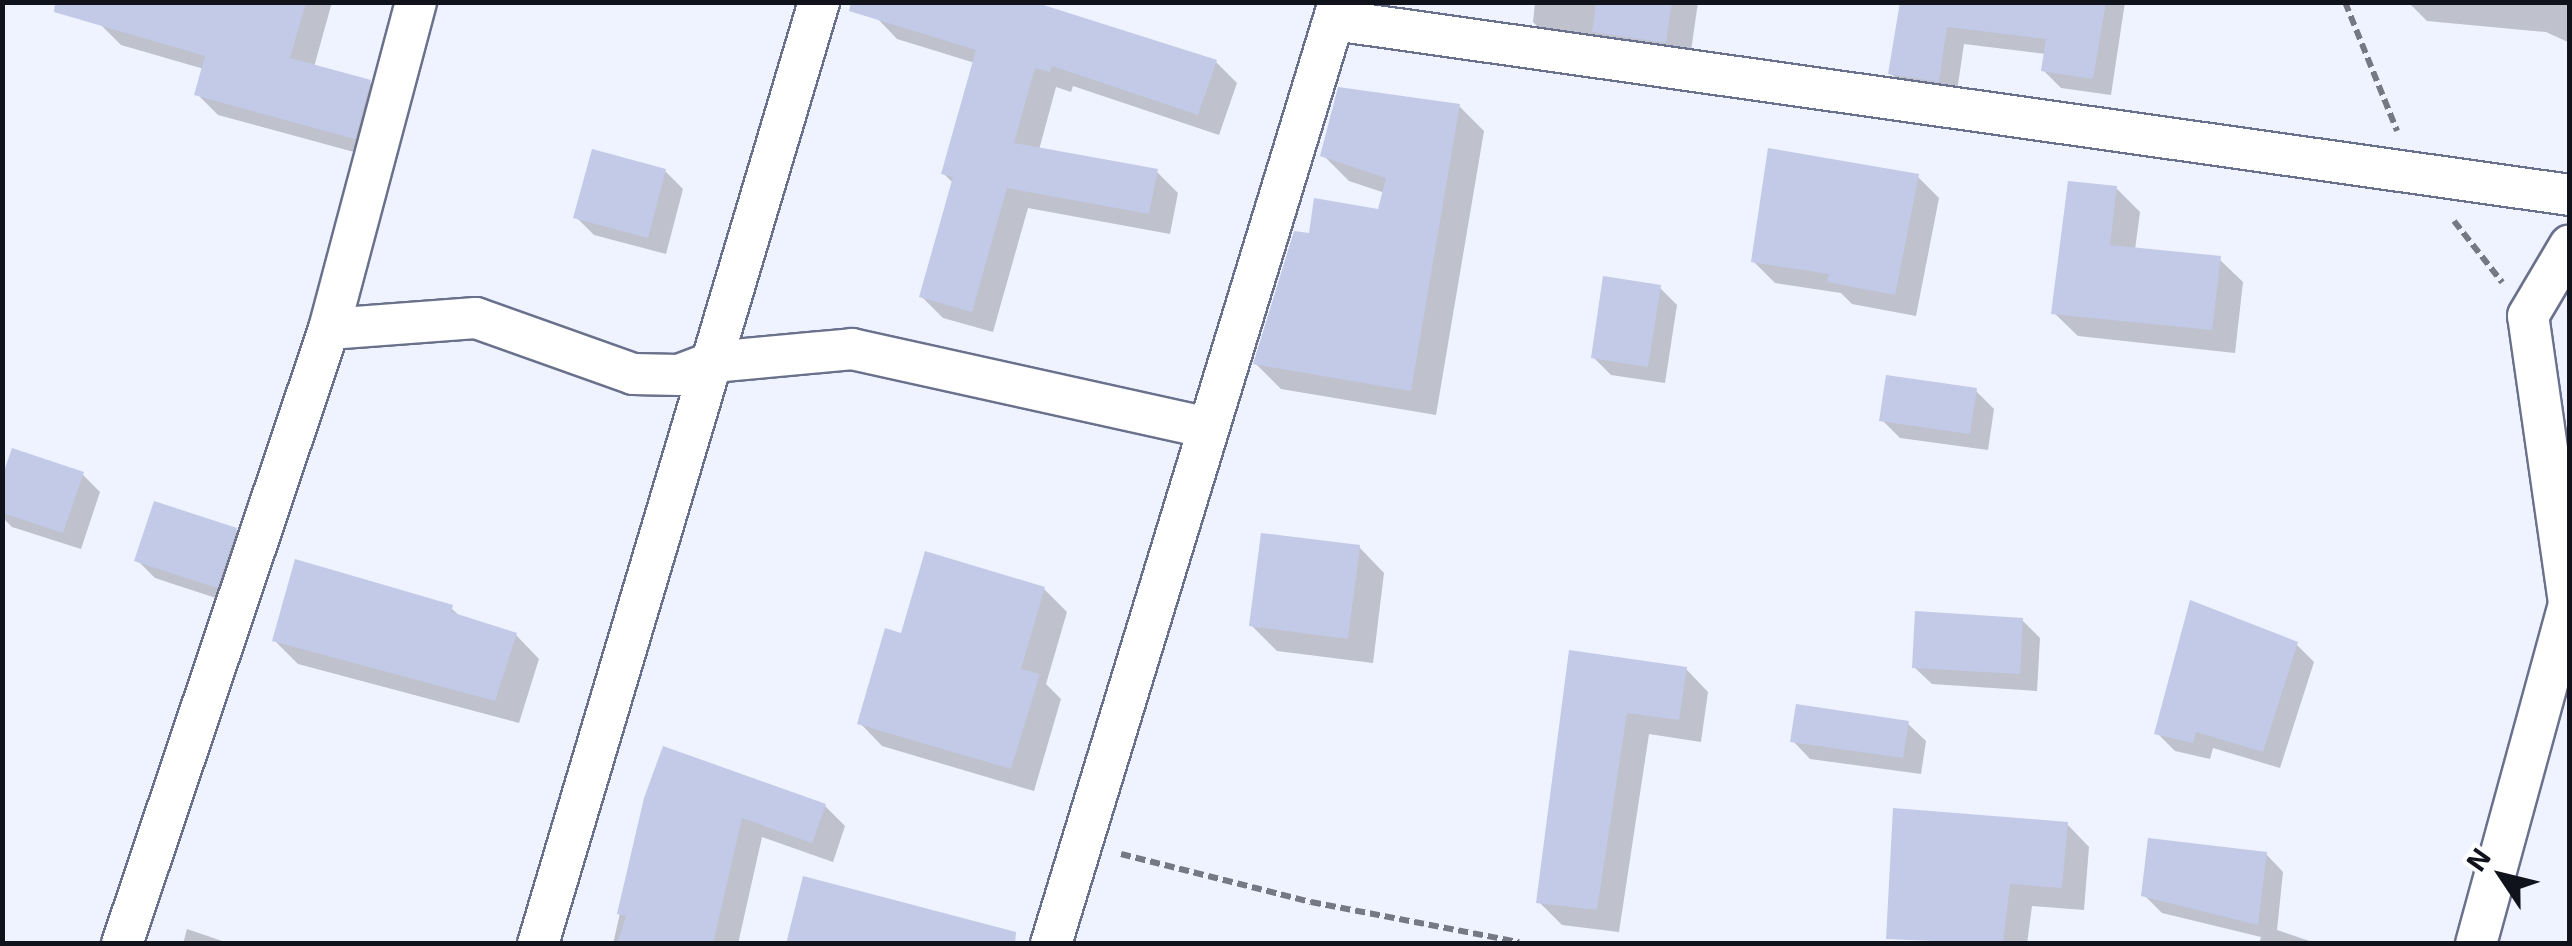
<!DOCTYPE html>
<style>
body{margin:0}
#map{position:relative;width:2572px;height:946px;overflow:hidden;background:#eff2ff;font-family:"Exo 2",sans-serif}
div>[style]{position:absolute}
.shadow>*{inset:0;background:#0003}
.building>*{inset:0;background:#c2cae8}
.path>*{height:6px;margin-top:-3px;transform-origin:0;background:repeating-linear-gradient(90deg,#767883 0 10px,transparent 0 15px)}
.roads{filter:drop-shadow(2px 0 #6a718c) drop-shadow(-2px 0 #6a718c) drop-shadow(0 2px #6a718c) drop-shadow(0 -2px #6a718c)}
.minor>*{height:40px;margin:-20px;padding:0 20px;transform-origin:20px;border-radius:20px;background:#fff}
span{translate:-50% -50%;white-space:nowrap;text-align:center;line-height:1.15;-webkit-text-stroke:8px #fff;paint-order:stroke}
.frame{position:absolute;inset:0;border:5px solid #10121c;pointer-events:none}
.north{position:absolute;left:2452px;top:826px;width:100px;height:100px;-webkit-text-stroke:8px #fff;paint-order:stroke;rotate:305deg;font-size:28px;font-weight:700;line-height:40px;text-align:center;color:#10121c}
.north::after{content:'';display:block;margin:auto;width:35px;height:45px;background:#10121c;clip-path:polygon(50% 0,100% 100%,50% 72%,0 100%)}
</style>
<div id="map">
<div class="shadow">
<div style="clip-path:polygon(107px 2px,332px 2px,314px 67px,369px 82px,391px 103px,376px 158px,218px 115px,197px 94px,204px 69px,121px 45px,100px 24px)"></div>
<div style="clip-path:polygon(1535px 2px,1698px 2px,1689px 65px,1556px 45px,1533px 22px)"></div>
<div style="clip-path:polygon(1902px 2px,2125px 2px,2111px 95px,2061px 88px,2043px 70px,2046px 54px,1964px 44px,1956px 98px,1909px 91px,1891px 74px)"></div>
<div style="clip-path:polygon(2408px 2px,2570px 2px,2570px 43px,2546px 32px,2427px 21px)"></div>
<div style="clip-path:polygon(876px 17px,1216px 62px,1237px 83px,1219px 135px,1073px 86px,1071px 92px,1056px 87px,1039px 150px,1156px 171px,1178px 193px,1170px 234px,1028px 208px,993px 332px,943px 318px,922px 297px,954px 184px,944px 174px,975px 63px,897px 39px)"></div>
<div style="clip-path:polygon(1459px 106px,1484px 131px,1436px 415px,1281px 389px,1256px 364px,1311px 236px,1380px 212px,1385px 193px,1349px 181px,1323px 155px)"></div>
<div style="clip-path:polygon(665px 171px,683px 189px,666px 254px,594px 235px,576px 217px)"></div>
<div style="clip-path:polygon(1917px 176px,1939px 198px,1916px 316px,1852px 304px,1841px 293px,1775px 283px,1753px 261px)"></div>
<div style="clip-path:polygon(2116px 188px,2140px 212px,2135px 250px,2219px 259px,2243px 282px,2235px 353px,2078px 336px,2054px 313px)"></div>
<div style="clip-path:polygon(1659px 287px,1677px 305px,1665px 383px,1611px 375px,1593px 357px)"></div>
<div style="clip-path:polygon(1976px 391px,1994px 409px,1988px 450px,1900px 438px,1882px 420px)"></div>
<div style="clip-path:polygon(82px 474px,100px 492px,81px 549px,12px 527px,2px 517px,2px 485px)"></div>
<div style="clip-path:polygon(236px 530px,253px 548px,234px 604px,155px 578px,137px 560px)"></div>
<div style="clip-path:polygon(1359px 547px,1384px 573px,1373px 663px,1277px 651px,1251px 625px)"></div>
<div style="clip-path:polygon(1044px 589px,1067px 612px,1046px 684px,1061px 699px,1034px 791px,882px 746px,860px 723px,903px 636px)"></div>
<div style="clip-path:polygon(451px 608px,462px 618px,516px 635px,539px 659px,519px 723px,298px 664px,274px 640px)"></div>
<div style="clip-path:polygon(2022px 620px,2040px 638px,2037px 691px,1932px 684px,1914px 667px)"></div>
<div style="clip-path:polygon(2296px 644px,2314px 662px,2280px 768px,2213px 748px,2210px 759px,2175px 751px,2157px 733px)"></div>
<div style="clip-path:polygon(1571px 653px,1686px 669px,1708px 692px,1701px 742px,1649px 734px,1619px 932px,1562px 925px,1539px 902px)"></div>
<div style="clip-path:polygon(1908px 724px,1926px 741px,1921px 774px,1810px 759px,1793px 741px)"></div>
<div style="clip-path:polygon(646px 799px,825px 806px,845px 826px,833px 862px,762px 837px,738px 944px,613px 944px)"></div>
<div style="clip-path:polygon(2067px 824px,2089px 847px,2084px 910px,2032px 906px,2027px 944px,1889px 938px)"></div>
<div style="clip-path:polygon(2266px 854px,2283px 872px,2277px 930px,2318px 944px,2259px 944px,2261px 937px,2162px 913px,2144px 895px)"></div>
<div style="clip-path:polygon(187px 929px,231px 944px,183px 944px)"></div>
</div>
<div class="building">
<div style="clip-path:polygon(55px 2px,306px 2px,290px 58px,371px 80px,355px 139px,194px 95px,205px 56px,54px 12px)"></div>
<div style="clip-path:polygon(851px 2px,1034px 2px,1217px 60px,1198px 115px,1052px 66px,1050px 72px,1035px 68px,1014px 143px,1158px 169px,1149px 214px,1007px 188px,972px 312px,919px 297px,953px 177px,941px 174px,976px 50px,849px 11px)"></div>
<div style="clip-path:polygon(1596px 2px,1672px 2px,1666px 43px,1592px 32px)"></div>
<div style="clip-path:polygon(1900px 2px,2106px 2px,2093px 79px,2041px 71px,2046px 39px,1947px 27px,1939px 82px,1888px 74px)"></div>
<div style="clip-path:polygon(1338px 87px,1460px 104px,1411px 391px,1253px 364px,1294px 231px,1309px 233px,1314px 198px,1378px 209px,1386px 178px,1320px 156px)"></div>
<div style="clip-path:polygon(1768px 148px,1919px 174px,1895px 295px,1827px 282px,1829px 274px,1751px 262px)"></div>
<div style="clip-path:polygon(592px 149px,666px 169px,648px 238px,573px 218px)"></div>
<div style="clip-path:polygon(2068px 181px,2117px 186px,2110px 245px,2221px 256px,2212px 330px,2051px 314px)"></div>
<div style="clip-path:polygon(1603px 276px,1661px 285px,1648px 367px,1591px 358px)"></div>
<div style="clip-path:polygon(1886px 375px,1977px 388px,1970px 434px,1879px 421px)"></div>
<div style="clip-path:polygon(12px 448px,84px 472px,63px 533px,2px 513px,2px 477px)"></div>
<div style="clip-path:polygon(154px 501px,237px 528px,217px 588px,134px 561px)"></div>
<div style="clip-path:polygon(1261px 533px,1360px 545px,1348px 639px,1249px 626px)"></div>
<div style="clip-path:polygon(925px 551px,1045px 587px,1021px 669px,1040px 674px,1011px 769px,857px 724px,885px 628px,901px 633px)"></div>
<div style="clip-path:polygon(295px 559px,453px 605px,451px 612px,517px 633px,495px 701px,272px 641px)"></div>
<div style="clip-path:polygon(2190px 600px,2298px 642px,2263px 752px,2196px 732px,2193px 743px,2154px 734px)"></div>
<div style="clip-path:polygon(1915px 611px,2023px 618px,2020px 674px,1912px 668px)"></div>
<div style="clip-path:polygon(1569px 650px,1687px 667px,1679px 720px,1627px 713px,1597px 910px,1536px 903px)"></div>
<div style="clip-path:polygon(1796px 704px,1909px 721px,1903px 758px,1790px 742px)"></div>
<div style="clip-path:polygon(663px 746px,826px 804px,812px 843px,742px 818px,713px 944px,617px 944px,626px 916px,617px 914px,644px 798px)"></div>
<div style="clip-path:polygon(1893px 808px,2068px 822px,2062px 888px,2010px 884px,2003px 944px,1886px 939px)"></div>
<div style="clip-path:polygon(2148px 838px,2267px 852px,2258px 925px,2141px 896px)"></div>
<div style="clip-path:polygon(803px 876px,1016px 932px,1015px 944px,786px 944px)"></div>
</div>
<div class="path">
<div style="left:2345px;top:2px;width:139px;rotate:68deg"></div>
<div style="left:2454px;top:221px;width:78px;rotate:51.8deg"></div>
<div style="left:1121px;top:854px;width:196px;rotate:14.2deg"></div>
<div style="left:1311px;top:902px;width:212px;rotate:10.9deg"></div>
</div>
<div class="roads">
<div class="minor">
<div style="left:1334px;top:20px;width:1248px;rotate:8.06deg"></div>
<div style="left:329px;top:329px;width:147px;rotate:-4.3deg"></div>
<div style="left:476px;top:318px;width:167px;rotate:19.6deg"></div>
<div style="left:633px;top:374px;width:46px;rotate:1.2deg"></div>
<div style="left:679px;top:375px;width:36px;rotate:-21deg"></div>
<div style="left:713px;top:362px;width:140px;rotate:-5.3deg"></div>
<div style="left:852px;top:349px;width:365px;rotate:12.5deg"></div>
<div style="left:122px;top:944px;width:649px;rotate:-71.4deg"></div>
<div style="left:329px;top:329px;width:338px;rotate:-75.1deg"></div>
<div style="left:538px;top:944px;width:983px;rotate:-73.39deg"></div>
<div style="left:1051px;top:944px;width:985px;rotate:-73deg"></div>
<div style="left:2476px;top:944px;width:353px;rotate:-74.7deg"></div>
<div style="left:2569px;top:603px;width:290px;rotate:-98.1deg"></div>
<div style="left:2528px;top:316px;width:82px;rotate:-59.4deg"></div>
</div>
</div>
<div class="frame"></div>
<div class="north">N</div>
</div>
